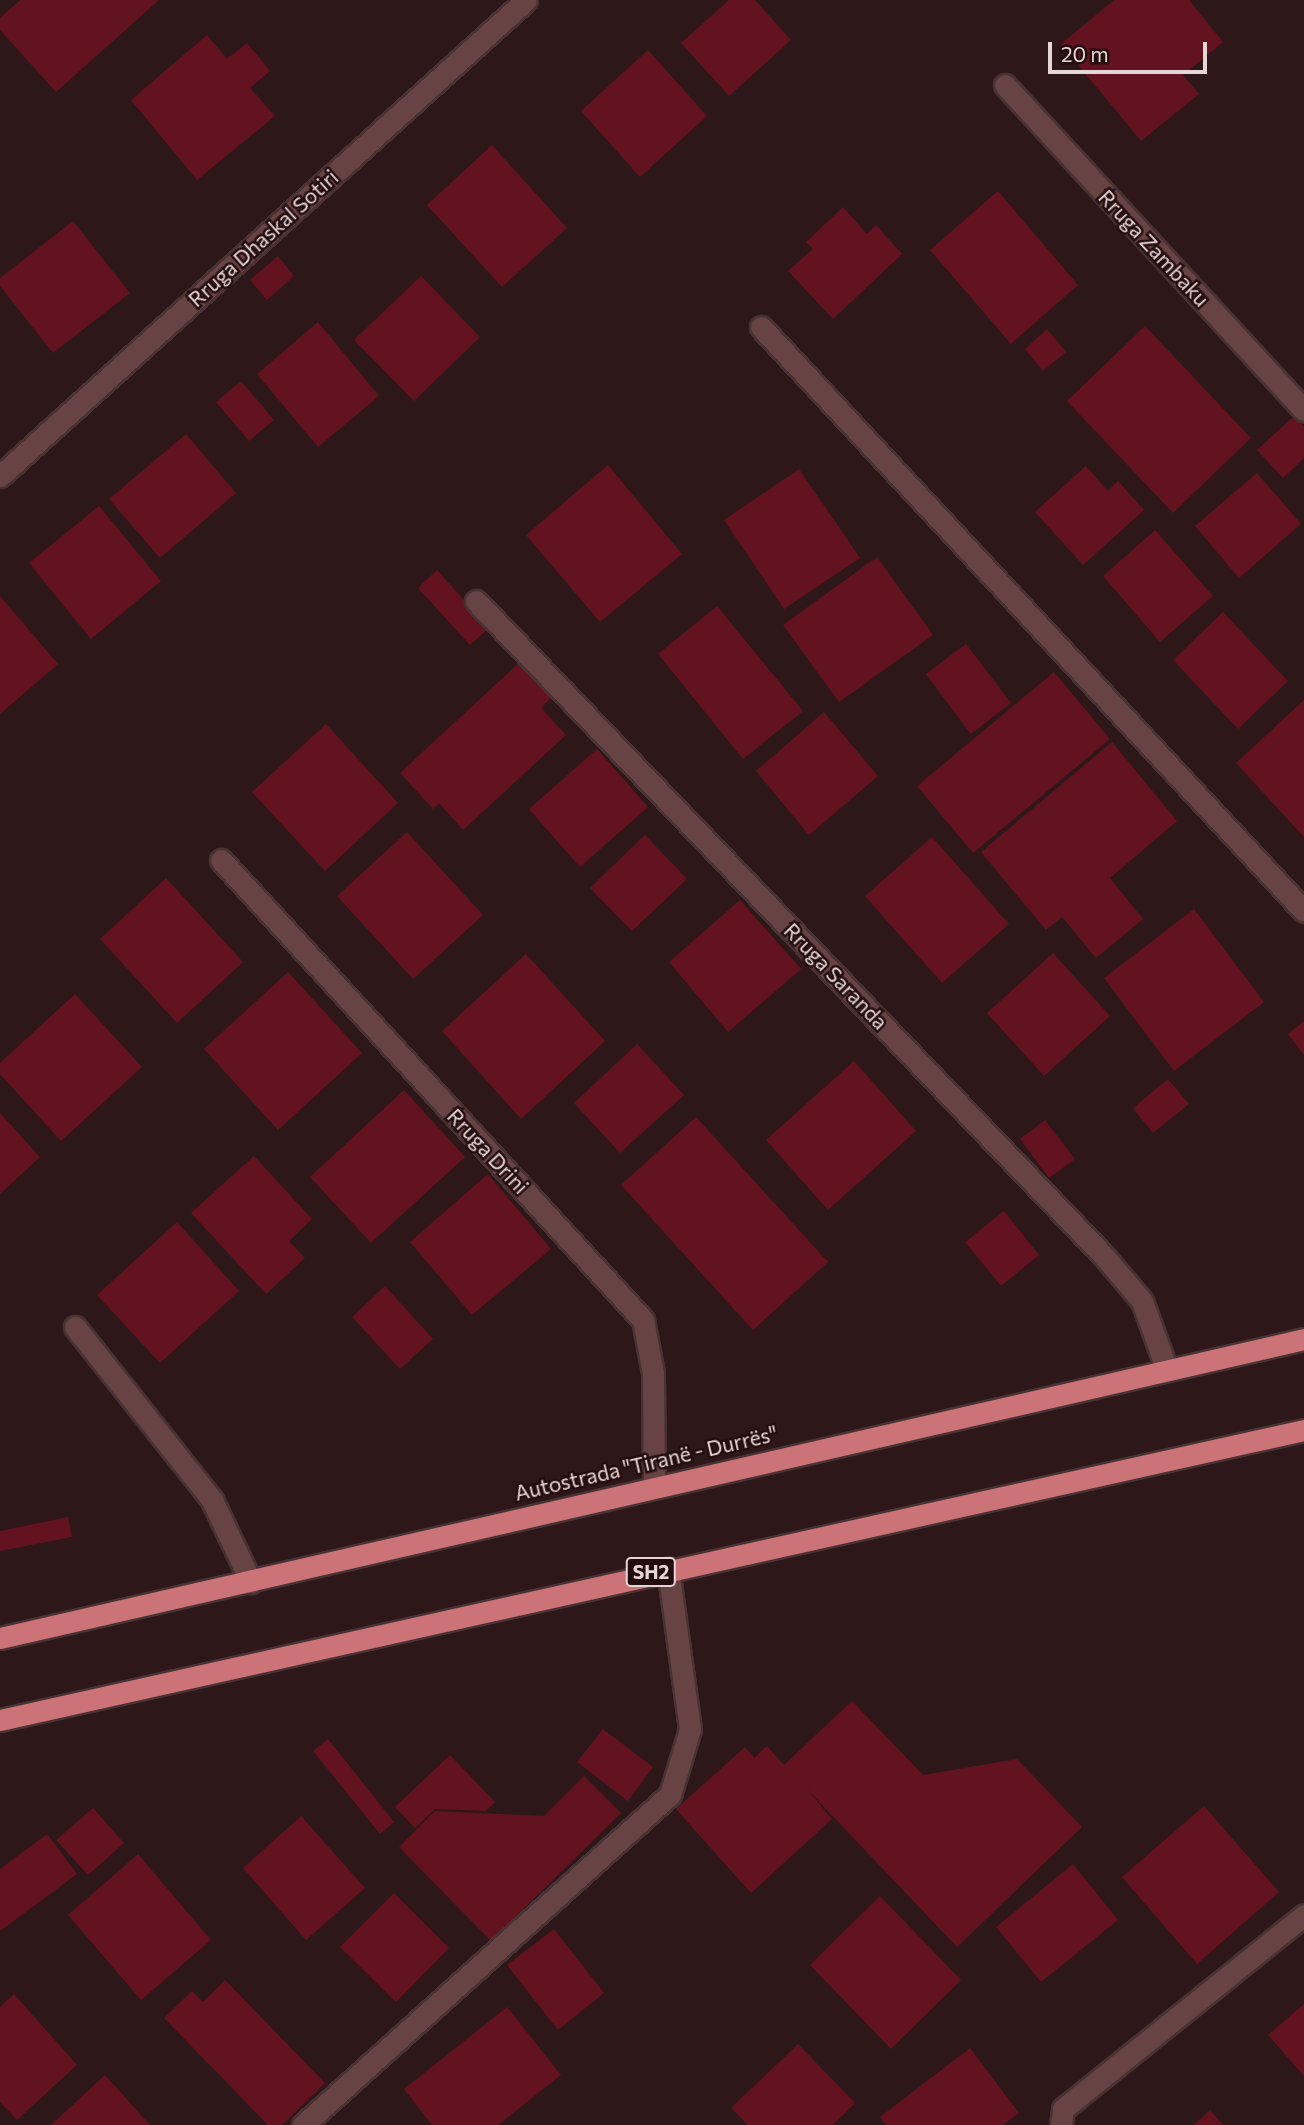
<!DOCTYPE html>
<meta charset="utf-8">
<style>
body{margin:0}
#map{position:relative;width:1304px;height:2125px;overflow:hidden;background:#2e1718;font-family:Commissioner,sans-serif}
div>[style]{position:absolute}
.building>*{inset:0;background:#631320}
.roads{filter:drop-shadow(2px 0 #483233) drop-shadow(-2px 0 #483233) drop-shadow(0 2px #483233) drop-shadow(0 -2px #483233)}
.street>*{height:21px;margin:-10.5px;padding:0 10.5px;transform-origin:10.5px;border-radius:10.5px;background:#674344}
.highway>*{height:21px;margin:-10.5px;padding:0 10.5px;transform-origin:10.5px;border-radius:10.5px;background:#cb7377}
span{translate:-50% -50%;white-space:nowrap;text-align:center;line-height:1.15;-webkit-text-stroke:5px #240d0f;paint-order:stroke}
.shield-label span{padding:2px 5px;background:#240d0f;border:2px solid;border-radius:5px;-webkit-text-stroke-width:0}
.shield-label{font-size:19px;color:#e7d6d6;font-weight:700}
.street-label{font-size:21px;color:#e7d6d6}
.scale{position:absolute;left:1048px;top:42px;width:159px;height:32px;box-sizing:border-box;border:4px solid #e7d6d6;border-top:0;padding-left:9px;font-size:21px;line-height:24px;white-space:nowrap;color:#e7d6d6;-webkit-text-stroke:5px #240d0f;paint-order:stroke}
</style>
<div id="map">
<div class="building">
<div style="clip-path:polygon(20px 0,159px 0,56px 92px,0 30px,0 18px)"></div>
<div style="clip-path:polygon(729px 0,755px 0,791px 40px,729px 96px,681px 43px)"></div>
<div style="clip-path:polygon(1114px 0,1189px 0,1223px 42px,1183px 75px,1199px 94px,1141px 141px,1061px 44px)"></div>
<div style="clip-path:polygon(207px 35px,227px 59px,247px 43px,270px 71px,250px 88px,275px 116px,197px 180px,131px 100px)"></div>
<div style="clip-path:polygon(648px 50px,707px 116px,640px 177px,581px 111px)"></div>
<div style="clip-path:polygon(492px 145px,567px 228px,502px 287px,427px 205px)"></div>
<div style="clip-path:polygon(998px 191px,1078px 285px,1011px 344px,930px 250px)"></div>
<div style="clip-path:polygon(843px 207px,867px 234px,876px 225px,902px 254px,833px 319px,788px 271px,813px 249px,806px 242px)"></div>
<div style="clip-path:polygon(73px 221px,130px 293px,53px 353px,0 286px,0 278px)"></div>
<div style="clip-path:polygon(278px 256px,294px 276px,267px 300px,250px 280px)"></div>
<div style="clip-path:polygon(421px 276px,480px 337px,414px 401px,354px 340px)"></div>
<div style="clip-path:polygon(318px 322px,379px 396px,318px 447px,257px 374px)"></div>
<div style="clip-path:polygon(1145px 326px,1251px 438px,1173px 513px,1067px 401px)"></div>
<div style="clip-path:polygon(1047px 329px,1066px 352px,1043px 371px,1025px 349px)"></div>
<div style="clip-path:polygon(241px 381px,274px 420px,249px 441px,216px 402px)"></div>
<div style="clip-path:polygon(1294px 416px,1304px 427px,1304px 458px,1283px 478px,1257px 450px)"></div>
<div style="clip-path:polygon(186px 434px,236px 493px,160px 558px,109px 499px)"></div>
<div style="clip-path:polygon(608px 465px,682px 554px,600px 622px,526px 535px)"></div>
<div style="clip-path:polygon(1086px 466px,1108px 491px,1118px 481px,1144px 510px,1083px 565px,1035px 512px)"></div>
<div style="clip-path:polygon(799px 469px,860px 558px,784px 609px,724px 520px)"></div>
<div style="clip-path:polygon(1257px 473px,1301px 524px,1239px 578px,1195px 526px)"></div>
<div style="clip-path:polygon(99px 506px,161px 581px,91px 639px,29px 563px)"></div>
<div style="clip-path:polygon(1155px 530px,1213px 596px,1160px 642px,1103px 576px)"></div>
<div style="clip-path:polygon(877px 557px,933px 635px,839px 702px,783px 625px)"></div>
<div style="clip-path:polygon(437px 570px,489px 628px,470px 645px,418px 588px)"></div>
<div style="clip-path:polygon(0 596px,58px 664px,0 714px)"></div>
<div style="clip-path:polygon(717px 606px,803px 711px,743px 759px,658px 654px)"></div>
<div style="clip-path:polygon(1223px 612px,1288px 681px,1238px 729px,1173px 660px)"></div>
<div style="clip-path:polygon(966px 644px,1011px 703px,971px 734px,926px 674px)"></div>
<div style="clip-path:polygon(521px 661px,552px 697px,541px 708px,566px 735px,463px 830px,439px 803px,433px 809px,400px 773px)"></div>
<div style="clip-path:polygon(1054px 672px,1110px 739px,973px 853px,917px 786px)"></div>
<div style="clip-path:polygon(1304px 700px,1304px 837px,1236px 763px)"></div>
<div style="clip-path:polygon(824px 712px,878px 776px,809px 835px,756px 771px)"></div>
<div style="clip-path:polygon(326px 724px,398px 803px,325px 871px,252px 792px)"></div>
<div style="clip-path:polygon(1112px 742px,1177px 821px,1110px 878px,1143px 919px,1096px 958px,1062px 917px,1046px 930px,981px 852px)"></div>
<div style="clip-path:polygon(597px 749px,648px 807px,580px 867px,529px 809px)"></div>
<div style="clip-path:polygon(407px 832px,483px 915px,413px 979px,337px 896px)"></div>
<div style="clip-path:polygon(645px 835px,687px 879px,632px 931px,590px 888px)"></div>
<div style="clip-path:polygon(932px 837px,1009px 924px,942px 983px,865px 896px)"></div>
<div style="clip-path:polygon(166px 878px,243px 962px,177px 1023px,100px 939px)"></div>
<div style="clip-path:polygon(740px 900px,801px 969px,728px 1032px,669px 962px)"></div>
<div style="clip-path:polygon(1194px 909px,1264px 1002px,1174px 1071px,1104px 978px)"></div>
<div style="clip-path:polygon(1053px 953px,1110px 1016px,1044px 1076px,987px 1013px)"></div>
<div style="clip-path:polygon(526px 954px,605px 1041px,521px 1119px,442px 1031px)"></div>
<div style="clip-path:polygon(288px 972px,362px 1053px,278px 1130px,204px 1049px)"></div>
<div style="clip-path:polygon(75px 994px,142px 1067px,61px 1141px,0 1074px,0 1063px)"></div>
<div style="clip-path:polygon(1304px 1021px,1304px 1055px,1288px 1034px)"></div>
<div style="clip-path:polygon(637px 1044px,684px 1095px,620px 1153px,574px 1103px)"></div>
<div style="clip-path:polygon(854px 1061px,916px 1131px,828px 1210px,766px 1140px)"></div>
<div style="clip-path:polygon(1168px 1079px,1189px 1104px,1153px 1133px,1133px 1108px)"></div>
<div style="clip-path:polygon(404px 1090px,465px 1157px,371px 1243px,310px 1177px)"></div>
<div style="clip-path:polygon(0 1113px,40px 1157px,0 1194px)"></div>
<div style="clip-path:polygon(696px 1117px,828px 1262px,753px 1330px,621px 1185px)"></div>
<div style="clip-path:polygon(1045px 1120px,1075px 1159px,1049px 1178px,1020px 1139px)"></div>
<div style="clip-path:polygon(254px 1156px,312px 1219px,289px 1241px,305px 1258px,266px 1294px,191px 1213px)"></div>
<div style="clip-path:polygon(488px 1174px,551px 1249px,472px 1315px,410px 1242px)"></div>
<div style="clip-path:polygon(1004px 1211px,1039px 1255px,1001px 1286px,965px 1242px)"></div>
<div style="clip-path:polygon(177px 1222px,239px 1291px,160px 1363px,97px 1295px)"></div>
<div style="clip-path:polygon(385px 1286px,433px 1339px,400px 1369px,352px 1317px)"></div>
<div style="clip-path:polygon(68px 1517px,72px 1537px,0 1551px,0 1531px)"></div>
<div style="clip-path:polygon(852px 1701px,923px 1775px,1017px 1759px,1082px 1827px,957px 1947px,806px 1788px,832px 1819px,751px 1893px,676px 1809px,745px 1747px,754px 1758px,767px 1746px,784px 1765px)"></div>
<div style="clip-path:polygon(603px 1729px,653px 1767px,628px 1801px,577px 1762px)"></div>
<div style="clip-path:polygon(328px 1739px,394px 1822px,380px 1834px,313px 1751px)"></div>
<div style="clip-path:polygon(450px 1755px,495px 1802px,486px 1811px,435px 1809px,415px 1828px,395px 1807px)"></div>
<div style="clip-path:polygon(584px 1776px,621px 1813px,491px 1941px,399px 1847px,435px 1811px,544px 1816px)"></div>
<div style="clip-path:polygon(1204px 1806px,1279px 1892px,1197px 1964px,1122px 1877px)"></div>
<div style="clip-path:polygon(93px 1808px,124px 1843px,88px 1875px,56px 1840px)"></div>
<div style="clip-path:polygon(301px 1816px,365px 1888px,306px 1940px,243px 1868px)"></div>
<div style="clip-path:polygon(47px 1834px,77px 1874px,0 1931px,0 1869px)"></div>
<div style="clip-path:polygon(138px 1854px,211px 1940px,141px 2000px,68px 1915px)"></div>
<div style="clip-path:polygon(1073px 1864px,1118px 1920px,1041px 1982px,996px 1927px)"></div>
<div style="clip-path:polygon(394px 1893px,449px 1948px,396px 2002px,340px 1947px)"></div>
<div style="clip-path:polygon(880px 1896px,961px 1980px,891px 2049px,810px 1965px)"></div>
<div style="clip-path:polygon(554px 1929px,604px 1993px,558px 2030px,507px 1965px)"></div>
<div style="clip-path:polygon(225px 1980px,325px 2083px,282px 2125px,268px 2125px,164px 2018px,192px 1991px,203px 2002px)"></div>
<div style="clip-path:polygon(14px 1994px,77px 2065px,17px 2120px,0 2102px,0 2007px)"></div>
<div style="clip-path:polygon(1304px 2004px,1304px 2076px,1268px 2035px)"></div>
<div style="clip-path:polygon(507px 2007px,561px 2075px,498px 2125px,432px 2125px,404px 2089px)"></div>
<div style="clip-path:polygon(798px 2044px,855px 2103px,833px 2125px,748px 2125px,731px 2108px)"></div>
<div style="clip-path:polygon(970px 2048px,1019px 2113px,1003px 2125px,886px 2125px,880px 2117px)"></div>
<div style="clip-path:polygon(105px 2075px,150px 2125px,51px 2125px)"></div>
<div style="clip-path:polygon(1210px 2110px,1223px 2125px,1194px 2125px)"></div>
</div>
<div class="roads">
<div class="street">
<div style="left:1005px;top:85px;width:442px;rotate:47.4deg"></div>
<div style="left:761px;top:327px;width:797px;rotate:47.08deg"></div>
<div style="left:0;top:476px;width:709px;rotate:-42.14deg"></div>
<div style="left:476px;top:601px;width:906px;rotate:46.21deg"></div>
<div style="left:1103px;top:1255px;width:60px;rotate:49.7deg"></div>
<div style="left:1142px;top:1301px;width:73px;rotate:70.1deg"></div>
<div style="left:221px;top:860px;width:624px;rotate:47.47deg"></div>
<div style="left:643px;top:1320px;width:54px;rotate:79.3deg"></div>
<div style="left:653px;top:1373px;width:112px;rotate:89.5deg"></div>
<div style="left:75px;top:1327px;width:221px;rotate:51.6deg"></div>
<div style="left:212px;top:1500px;width:91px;rotate:64.6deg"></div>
<div style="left:303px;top:2125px;width:494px;rotate:-42deg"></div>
<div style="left:670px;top:1795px;width:69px;rotate:-73.1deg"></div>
<div style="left:690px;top:1729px;width:162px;rotate:-97.8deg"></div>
<div style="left:1061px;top:2125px;width:16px;rotate:-83deg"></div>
<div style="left:1063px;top:2109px;width:309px;rotate:-38.8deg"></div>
</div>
<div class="highway">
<div style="left:0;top:1638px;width:1338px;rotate:-12.91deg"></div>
<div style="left:0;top:1720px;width:1336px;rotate:-12.54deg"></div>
</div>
</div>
<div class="shield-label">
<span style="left:651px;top:1572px">SH2</span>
</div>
<div class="street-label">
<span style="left:263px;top:238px;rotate:-42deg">Rruga Dhaskal Sotiri</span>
<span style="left:1154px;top:248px;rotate:47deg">Rruga Zambaku</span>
<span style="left:836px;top:976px;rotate:46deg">Rruga Saranda</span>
<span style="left:488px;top:1151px;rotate:47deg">Rruga Drini</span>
<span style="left:646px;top:1463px;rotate:-13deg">Autostrada "Tiranë - Durrës"</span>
</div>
<div class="scale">20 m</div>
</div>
